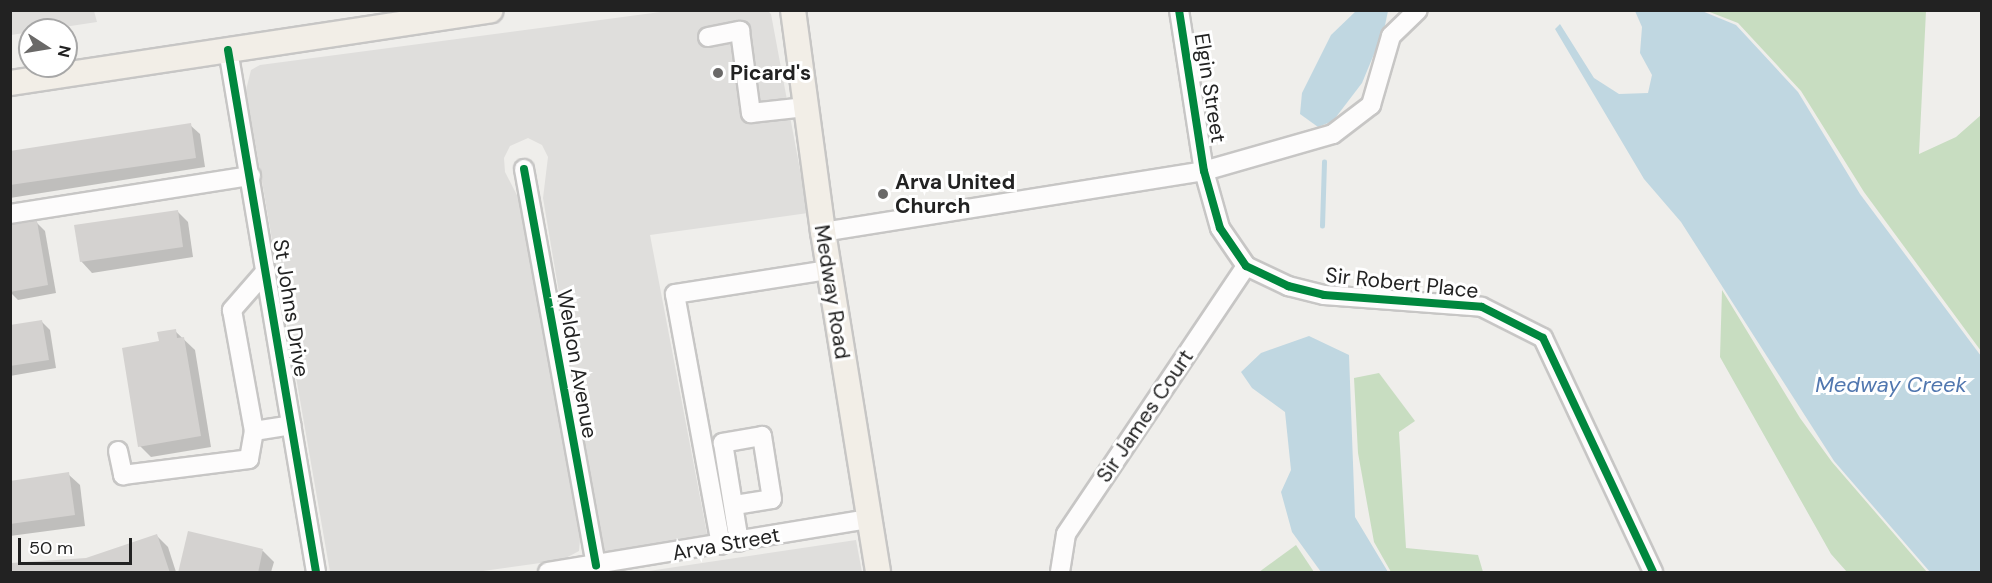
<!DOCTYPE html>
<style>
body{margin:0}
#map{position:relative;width:1992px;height:583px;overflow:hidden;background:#efeeeb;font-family:"DM Sans",sans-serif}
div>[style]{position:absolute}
.residential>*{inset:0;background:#dfdedc}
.forest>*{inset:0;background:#c8ddc1}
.water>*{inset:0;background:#c0d7e1}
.shadow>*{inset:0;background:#0003}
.stream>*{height:4.5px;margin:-2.25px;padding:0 2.25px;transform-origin:2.25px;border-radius:2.25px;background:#c0d7e1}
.building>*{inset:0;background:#d4d2d0}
.roads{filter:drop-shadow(2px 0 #c7c6c5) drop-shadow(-2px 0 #c7c6c5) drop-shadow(0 2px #c7c6c5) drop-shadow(0 -2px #c7c6c5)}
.minor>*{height:18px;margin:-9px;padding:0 9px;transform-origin:9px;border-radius:9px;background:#fdfcfc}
.major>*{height:24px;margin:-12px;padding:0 12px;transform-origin:12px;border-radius:12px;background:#f2eee7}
.cycleway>*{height:8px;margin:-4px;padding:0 4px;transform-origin:4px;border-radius:4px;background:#00873e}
.dots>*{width:16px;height:16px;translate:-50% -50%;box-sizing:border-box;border:3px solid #fff;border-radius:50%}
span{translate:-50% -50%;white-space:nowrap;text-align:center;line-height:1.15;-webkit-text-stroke:6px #fff;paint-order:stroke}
.poi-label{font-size:21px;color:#222;font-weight:700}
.left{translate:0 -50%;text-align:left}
.street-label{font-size:21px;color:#222}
.water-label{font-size:22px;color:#5177af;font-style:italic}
.frame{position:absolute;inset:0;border:12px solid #222;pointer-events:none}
.north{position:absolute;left:18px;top:18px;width:60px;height:60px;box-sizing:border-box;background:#fff;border:2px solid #a7a7a7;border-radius:50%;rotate:102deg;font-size:16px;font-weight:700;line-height:24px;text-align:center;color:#222}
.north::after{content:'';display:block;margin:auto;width:21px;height:27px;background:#6a6968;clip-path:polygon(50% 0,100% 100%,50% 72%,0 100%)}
.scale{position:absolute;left:18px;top:538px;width:114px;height:27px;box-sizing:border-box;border:3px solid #222;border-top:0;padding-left:8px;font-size:18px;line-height:21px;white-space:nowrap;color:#222;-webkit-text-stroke:4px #fff;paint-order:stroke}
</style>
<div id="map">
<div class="residential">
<div style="clip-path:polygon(10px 11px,94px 11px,97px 22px,11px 35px)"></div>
<div style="clip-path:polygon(668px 11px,768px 11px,771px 14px,808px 213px,650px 235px,708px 539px,603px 554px,543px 198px,548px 157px,542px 145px,528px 138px,510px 146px,504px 158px,505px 172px,521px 203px,580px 540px,579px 551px,562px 560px,476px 572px,330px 572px,246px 90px,251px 70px,260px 65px)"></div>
<div style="clip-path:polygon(856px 540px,862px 572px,642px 572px)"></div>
</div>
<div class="forest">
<div style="clip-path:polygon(1707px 11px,1926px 11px,1919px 154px,1956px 137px,1981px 115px,1981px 351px,1864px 192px,1801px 91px,1738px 23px)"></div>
<div style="clip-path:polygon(1722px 290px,1800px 418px,1832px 462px,1927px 572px,1847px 572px,1831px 554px,1720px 357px)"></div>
<div style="clip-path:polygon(1379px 373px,1415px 421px,1399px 432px,1406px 548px,1478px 555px,1483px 572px,1391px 572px,1374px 542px,1358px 453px,1354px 378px)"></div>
<div style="clip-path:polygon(1296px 545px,1314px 572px,1259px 572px)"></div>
</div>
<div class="water">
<div style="clip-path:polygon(1356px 11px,1388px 11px,1384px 30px,1362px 83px,1333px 121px,1318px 127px,1300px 114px,1302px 93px,1331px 35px)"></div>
<div style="clip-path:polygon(1635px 11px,1702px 11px,1736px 25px,1798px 92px,1860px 194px,1981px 356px,1981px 572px,1930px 572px,1834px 461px,1681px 222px,1644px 179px,1555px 29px,1560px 24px,1594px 78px,1619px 94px,1648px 93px,1652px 75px,1640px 53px,1642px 27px)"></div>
<div style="clip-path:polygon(1309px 336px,1349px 355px,1355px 517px,1388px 572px,1321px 572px,1292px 532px,1281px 492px,1291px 470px,1285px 412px,1252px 388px,1241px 372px,1261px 353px)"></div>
</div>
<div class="shadow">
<div style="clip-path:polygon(190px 125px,200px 134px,205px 167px,10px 198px,10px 152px)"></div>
<div style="clip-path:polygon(177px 211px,188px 222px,193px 257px,92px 273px,81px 261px)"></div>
<div style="clip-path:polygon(37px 223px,45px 231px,56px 293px,18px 300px,10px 292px,10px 225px)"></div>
<div style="clip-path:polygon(42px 322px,50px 330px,56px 368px,10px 376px,10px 327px)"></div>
<div style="clip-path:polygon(175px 331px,195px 350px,211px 447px,151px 457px,140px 446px,160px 343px)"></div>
<div style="clip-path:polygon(68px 474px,80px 485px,85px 526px,10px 536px,10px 482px)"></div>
<div style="clip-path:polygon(157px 536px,168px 547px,176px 572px,94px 572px)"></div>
<div style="clip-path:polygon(263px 551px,274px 562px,271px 572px,182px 572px)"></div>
</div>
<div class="stream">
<div style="left:1322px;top:226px;width:64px;rotate:-88.2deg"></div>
</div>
<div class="building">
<div style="clip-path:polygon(191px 123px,196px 158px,10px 185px,10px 151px)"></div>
<div style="clip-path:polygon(178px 210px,183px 247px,80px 262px,74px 225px)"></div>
<div style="clip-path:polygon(37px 221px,48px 285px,10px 292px,10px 225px)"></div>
<div style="clip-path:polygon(42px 320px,49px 360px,10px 366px,10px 325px)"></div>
<div style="clip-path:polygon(176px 329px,177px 338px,184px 337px,201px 436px,138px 447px,122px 348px,159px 341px,157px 332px)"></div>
<div style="clip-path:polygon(69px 472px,75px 515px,10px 524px,10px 481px)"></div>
<div style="clip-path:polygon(188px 531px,263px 549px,258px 573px,178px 573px)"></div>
<div style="clip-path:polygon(157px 534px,170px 573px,11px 573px,11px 563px,86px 558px)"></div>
</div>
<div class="roads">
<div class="minor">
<div style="left:1179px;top:10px;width:163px;rotate:81.2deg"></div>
<div style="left:1204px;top:171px;width:59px;rotate:74.3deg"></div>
<div style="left:1220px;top:228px;width:46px;rotate:55.6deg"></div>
<div style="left:1246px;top:266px;width:47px;rotate:25.5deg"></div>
<div style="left:1288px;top:286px;width:37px;rotate:14deg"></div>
<div style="left:1324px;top:295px;width:158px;rotate:4.3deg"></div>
<div style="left:1482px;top:307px;width:68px;rotate:26.9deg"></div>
<div style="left:1543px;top:338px;width:259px;rotate:64.8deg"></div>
<div style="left:708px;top:37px;width:33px;rotate:-11deg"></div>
<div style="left:740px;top:31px;width:83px;rotate:82.4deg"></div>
<div style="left:751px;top:113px;width:55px;rotate:-6.2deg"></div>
<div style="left:228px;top:50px;width:529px;rotate:80.43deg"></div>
<div style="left:524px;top:169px;width:403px;rotate:79.7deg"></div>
<div style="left:10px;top:214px;width:244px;rotate:-9deg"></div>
<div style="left:823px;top:232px;width:386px;rotate:-9.1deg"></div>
<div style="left:1204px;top:171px;width:134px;rotate:-16deg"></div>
<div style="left:1333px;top:134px;width:48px;rotate:-37.3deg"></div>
<div style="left:1371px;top:105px;width:72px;rotate:-73.8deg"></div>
<div style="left:1391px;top:36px;width:37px;rotate:-44deg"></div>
<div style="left:266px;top:271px;width:52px;rotate:131.1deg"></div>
<div style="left:232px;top:310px;width:123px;rotate:79.7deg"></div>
<div style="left:254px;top:431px;width:38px;rotate:-9deg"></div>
<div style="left:118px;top:451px;width:25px;rotate:78deg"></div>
<div style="left:123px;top:475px;width:127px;rotate:-7.2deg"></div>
<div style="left:249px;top:459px;width:28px;rotate:-80deg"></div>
<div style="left:735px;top:505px;width:37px;rotate:-9deg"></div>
<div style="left:772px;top:499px;width:64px;rotate:-99deg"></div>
<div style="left:762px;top:436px;width:40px;rotate:170deg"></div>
<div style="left:723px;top:443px;width:100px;rotate:80.8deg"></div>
<div style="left:721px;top:545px;width:255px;rotate:-100.4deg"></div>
<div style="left:675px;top:294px;width:156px;rotate:-8.9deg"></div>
<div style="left:548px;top:572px;width:324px;rotate:-9.4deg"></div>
<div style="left:1060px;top:572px;width:38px;rotate:-81deg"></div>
<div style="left:1066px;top:534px;width:323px;rotate:-56.1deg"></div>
</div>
<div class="major">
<div style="left:793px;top:10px;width:224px;rotate:82.3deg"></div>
<div style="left:823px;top:232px;width:344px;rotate:80.8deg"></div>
<div style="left:10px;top:83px;width:486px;rotate:-8.6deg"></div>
</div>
</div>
<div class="cycleway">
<div style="left:1179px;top:10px;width:163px;rotate:81.2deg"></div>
<div style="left:1204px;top:171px;width:59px;rotate:74.3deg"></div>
<div style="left:1220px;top:228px;width:46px;rotate:55.6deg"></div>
<div style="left:1246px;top:266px;width:47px;rotate:25.5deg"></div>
<div style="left:1288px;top:286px;width:37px;rotate:14deg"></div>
<div style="left:1324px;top:295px;width:158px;rotate:4.3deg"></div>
<div style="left:1482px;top:307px;width:68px;rotate:26.9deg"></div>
<div style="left:1543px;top:338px;width:259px;rotate:64.8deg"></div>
<div style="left:228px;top:50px;width:529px;rotate:80.43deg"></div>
<div style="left:524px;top:169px;width:403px;rotate:79.7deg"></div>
</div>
<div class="dots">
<div style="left:718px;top:73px;background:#6a6968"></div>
<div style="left:883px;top:194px;background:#6a6968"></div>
</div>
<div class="poi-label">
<span class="left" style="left:730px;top:73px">Picard's</span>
<span class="left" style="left:895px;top:194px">Arva United<br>Church</span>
</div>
<div class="street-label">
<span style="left:1210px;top:88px;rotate:81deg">Elgin Street</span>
<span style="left:1402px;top:283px;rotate:6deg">Sir Robert Place</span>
<span style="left:832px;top:292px;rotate:81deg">Medway Road</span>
<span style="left:291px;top:308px;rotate:81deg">St Johns Drive</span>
<span style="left:577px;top:364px;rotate:80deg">Weldon Avenue</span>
<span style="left:1145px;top:416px;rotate:-56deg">Sir James Court</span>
<span style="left:726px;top:544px;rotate:-10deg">Arva Street</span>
</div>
<div class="water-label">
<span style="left:1891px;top:385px">Medway Creek</span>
</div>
<div class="frame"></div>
<div class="north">N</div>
<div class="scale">50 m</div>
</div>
